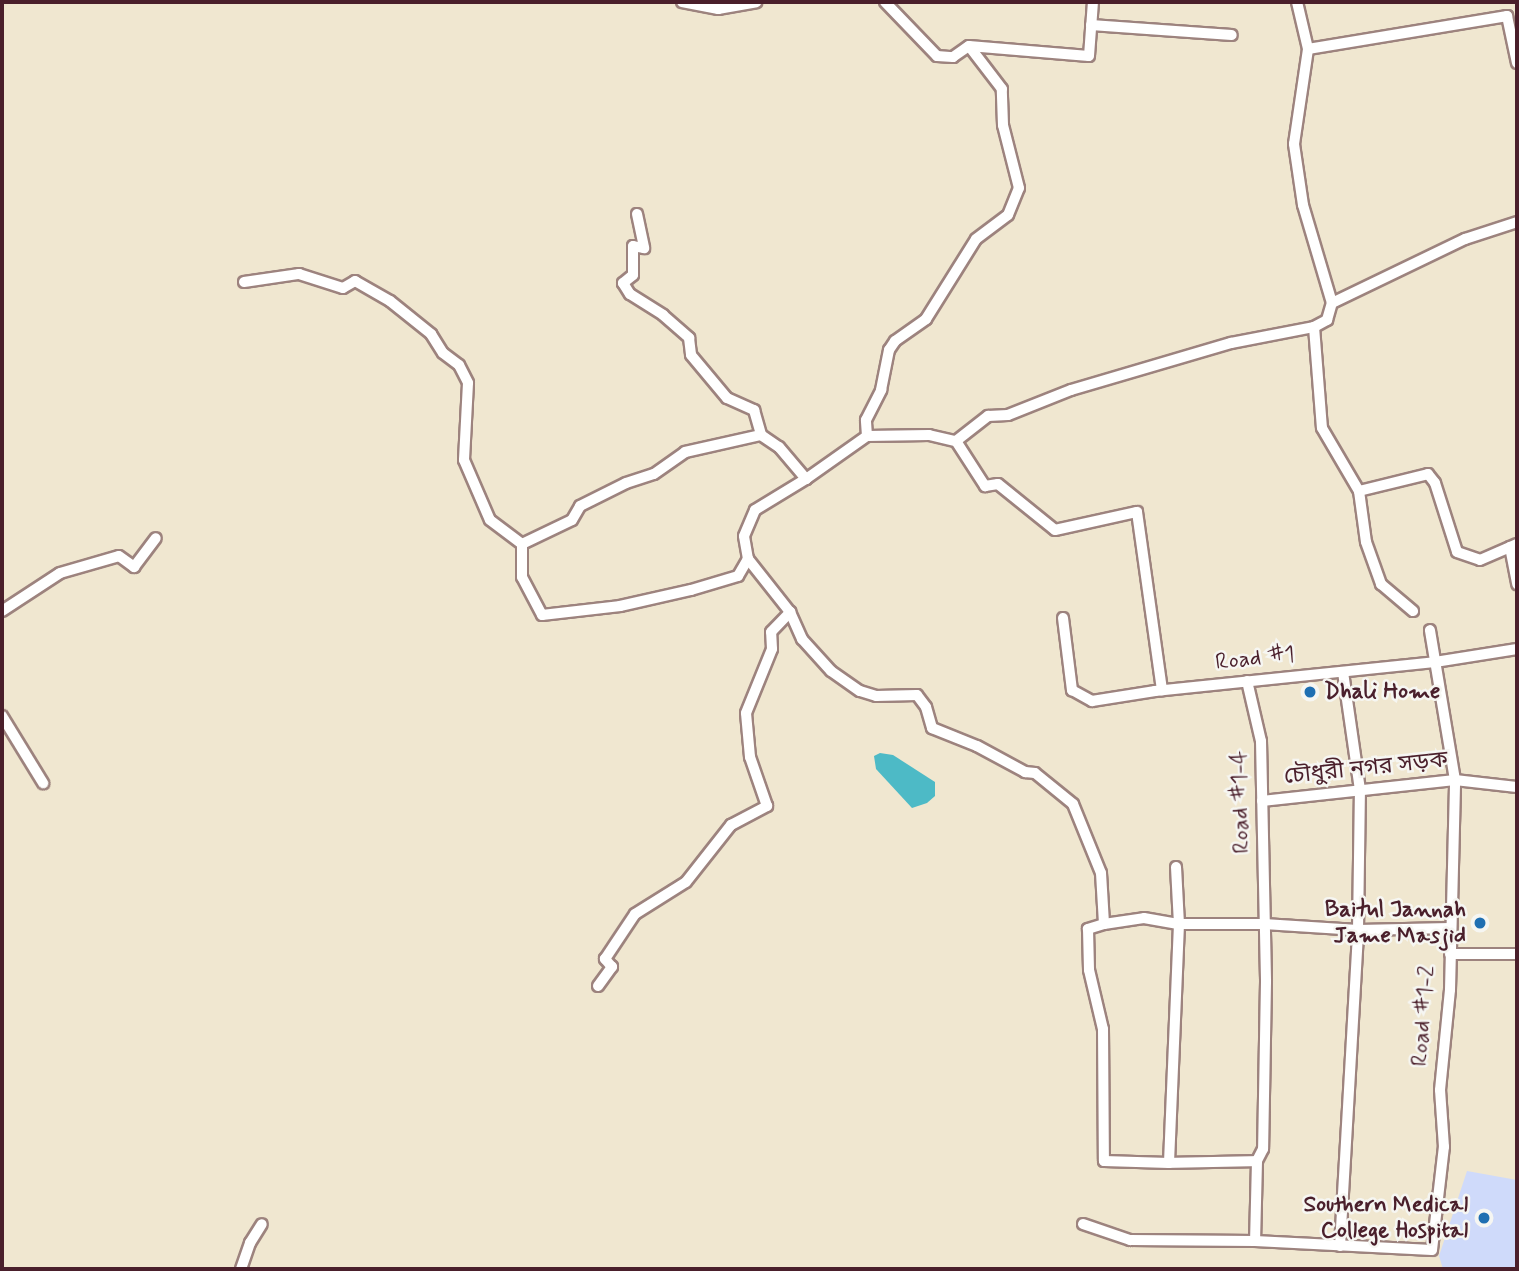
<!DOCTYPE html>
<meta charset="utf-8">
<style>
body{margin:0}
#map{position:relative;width:1519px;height:1271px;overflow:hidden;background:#f0e7d0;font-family:Mynerve,"Noto Sans Bengali",sans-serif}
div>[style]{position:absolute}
.built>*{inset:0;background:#cfdafa}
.water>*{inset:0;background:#4dbac6}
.roads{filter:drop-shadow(2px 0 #9d837e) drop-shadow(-2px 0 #9d837e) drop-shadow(0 2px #9d837e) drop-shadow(0 -2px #9d837e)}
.minor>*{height:10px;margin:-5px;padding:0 5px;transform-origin:5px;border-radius:5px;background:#fff}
.dots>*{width:19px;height:19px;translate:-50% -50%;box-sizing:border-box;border:4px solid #f6f6f2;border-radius:50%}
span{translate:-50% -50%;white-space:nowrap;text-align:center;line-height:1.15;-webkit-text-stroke:5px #f6f6f2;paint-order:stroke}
.street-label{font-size:23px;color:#4a1f2b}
.poi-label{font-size:23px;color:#4a1f2b;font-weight:700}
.left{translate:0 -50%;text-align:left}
.right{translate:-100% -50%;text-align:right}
.frame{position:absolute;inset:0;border:4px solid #4a1f2b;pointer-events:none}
</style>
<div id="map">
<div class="built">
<div style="clip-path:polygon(1467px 1171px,1517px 1180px,1517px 1269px,1443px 1269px,1439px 1256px)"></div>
</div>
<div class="water">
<div style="clip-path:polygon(880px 753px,893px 755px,935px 782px,935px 796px,927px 803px,912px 808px,876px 769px,874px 756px)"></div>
</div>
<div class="roads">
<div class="minor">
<div style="left:682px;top:2px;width:37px;rotate:11deg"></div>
<div style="left:718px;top:9px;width:39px;rotate:-10deg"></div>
<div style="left:885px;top:2px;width:75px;rotate:46.1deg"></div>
<div style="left:937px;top:56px;width:16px;rotate:4deg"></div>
<div style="left:953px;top:57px;width:19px;rotate:-35deg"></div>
<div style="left:969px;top:46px;width:120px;rotate:4.8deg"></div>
<div style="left:1089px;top:56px;width:54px;rotate:-85.8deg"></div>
<div style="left:1297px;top:2px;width:48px;rotate:76.8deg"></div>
<div style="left:1091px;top:25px;width:141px;rotate:4.1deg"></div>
<div style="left:637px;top:214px;width:35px;rotate:78deg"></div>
<div style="left:644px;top:248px;width:11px;rotate:-170deg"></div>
<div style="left:633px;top:246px;width:29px;rotate:90deg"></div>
<div style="left:633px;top:275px;width:13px;rotate:141deg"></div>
<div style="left:623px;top:283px;width:13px;rotate:58deg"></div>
<div style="left:630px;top:294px;width:39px;rotate:32deg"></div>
<div style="left:663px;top:315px;width:35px;rotate:41deg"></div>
<div style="left:689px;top:338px;width:17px;rotate:83deg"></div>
<div style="left:691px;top:355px;width:56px;rotate:50.1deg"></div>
<div style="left:727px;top:398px;width:30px;rotate:24deg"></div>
<div style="left:754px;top:410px;width:26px;rotate:74deg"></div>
<div style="left:761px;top:435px;width:22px;rotate:34deg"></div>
<div style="left:779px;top:447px;width:42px;rotate:49.8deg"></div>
<div style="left:806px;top:479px;width:75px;rotate:-35.2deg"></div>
<div style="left:867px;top:436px;width:62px;rotate:-0.9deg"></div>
<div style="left:929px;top:435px;width:28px;rotate:13deg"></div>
<div style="left:956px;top:441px;width:41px;rotate:-38deg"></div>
<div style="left:988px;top:416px;width:20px;rotate:-3deg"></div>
<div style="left:1008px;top:415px;width:68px;rotate:-21.6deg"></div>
<div style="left:1071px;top:390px;width:167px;rotate:-16.4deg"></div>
<div style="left:1231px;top:343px;width:85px;rotate:-10.9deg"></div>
<div style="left:1314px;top:327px;width:15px;rotate:-28deg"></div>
<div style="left:1327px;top:320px;width:18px;rotate:-74deg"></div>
<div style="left:1332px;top:303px;width:102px;rotate:-106.5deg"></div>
<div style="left:1303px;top:205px;width:62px;rotate:-98.4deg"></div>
<div style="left:1294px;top:144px;width:96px;rotate:-81.6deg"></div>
<div style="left:1308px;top:49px;width:202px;rotate:-9.4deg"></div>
<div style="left:1507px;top:16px;width:48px;rotate:78deg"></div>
<div style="left:244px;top:282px;width:56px;rotate:-8.3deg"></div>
<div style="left:299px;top:274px;width:46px;rotate:17.7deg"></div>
<div style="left:343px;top:288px;width:14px;rotate:-30deg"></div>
<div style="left:355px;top:281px;width:40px;rotate:29.7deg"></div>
<div style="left:390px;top:301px;width:53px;rotate:38.8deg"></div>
<div style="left:431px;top:334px;width:22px;rotate:58deg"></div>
<div style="left:443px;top:353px;width:20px;rotate:37deg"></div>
<div style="left:459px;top:365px;width:20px;rotate:63deg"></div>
<div style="left:468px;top:383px;width:77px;rotate:93deg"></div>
<div style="left:464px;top:460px;width:65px;rotate:66.6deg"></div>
<div style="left:490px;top:520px;width:40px;rotate:37deg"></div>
<div style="left:522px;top:544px;width:33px;rotate:90deg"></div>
<div style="left:522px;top:577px;width:43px;rotate:62.2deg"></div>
<div style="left:542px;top:615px;width:79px;rotate:-6.6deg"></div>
<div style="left:620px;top:606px;width:73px;rotate:-12.7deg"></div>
<div style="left:691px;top:590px;width:49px;rotate:-16.6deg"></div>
<div style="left:738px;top:576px;width:20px;rotate:-60deg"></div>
<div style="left:1332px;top:303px;width:148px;rotate:-25.7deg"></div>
<div style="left:1465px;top:239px;width:55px;rotate:-18.1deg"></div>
<div style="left:1314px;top:327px;width:101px;rotate:85.5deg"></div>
<div style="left:1322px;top:428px;width:73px;rotate:59.6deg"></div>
<div style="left:1359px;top:491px;width:51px;rotate:82.2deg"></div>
<div style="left:1366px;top:542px;width:45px;rotate:70.3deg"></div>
<div style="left:1381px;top:584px;width:42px;rotate:40.2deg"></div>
<div style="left:867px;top:436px;width:16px;rotate:-94deg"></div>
<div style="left:866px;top:420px;width:34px;rotate:-63deg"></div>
<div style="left:881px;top:390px;width:41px;rotate:-78.7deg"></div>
<div style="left:889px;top:350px;width:11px;rotate:-56deg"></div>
<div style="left:895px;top:341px;width:38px;rotate:-35deg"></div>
<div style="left:926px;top:319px;width:94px;rotate:-58deg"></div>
<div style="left:976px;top:239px;width:40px;rotate:-37deg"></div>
<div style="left:1008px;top:215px;width:29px;rotate:-68deg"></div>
<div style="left:1019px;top:188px;width:65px;rotate:-104.3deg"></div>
<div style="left:1003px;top:125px;width:36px;rotate:-92deg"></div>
<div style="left:1002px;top:89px;width:54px;rotate:-127.5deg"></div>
<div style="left:956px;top:441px;width:54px;rotate:57.2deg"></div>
<div style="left:985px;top:486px;width:13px;rotate:-9deg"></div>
<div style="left:998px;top:484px;width:73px;rotate:38.9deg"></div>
<div style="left:1055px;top:530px;width:84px;rotate:-12.4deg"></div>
<div style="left:1137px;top:512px;width:180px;rotate:82deg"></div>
<div style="left:1359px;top:491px;width:71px;rotate:-13.8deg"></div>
<div style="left:1428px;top:474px;width:11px;rotate:52deg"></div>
<div style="left:1435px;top:483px;width:72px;rotate:72.3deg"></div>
<div style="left:1457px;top:552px;width:24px;rotate:19deg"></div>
<div style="left:1480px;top:560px;width:40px;rotate:-23.4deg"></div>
<div style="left:522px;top:544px;width:55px;rotate:-25.6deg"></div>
<div style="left:572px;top:520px;width:16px;rotate:-60deg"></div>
<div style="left:580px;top:506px;width:51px;rotate:-26.6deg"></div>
<div style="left:626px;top:483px;width:29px;rotate:-18deg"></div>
<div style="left:654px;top:474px;width:38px;rotate:-35deg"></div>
<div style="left:685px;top:452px;width:78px;rotate:-12.6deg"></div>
<div style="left:1510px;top:547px;width:38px;rotate:79deg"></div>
<div style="left:2px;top:611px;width:69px;rotate:-33.2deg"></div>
<div style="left:60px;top:573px;width:61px;rotate:-16.1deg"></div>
<div style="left:119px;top:556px;width:19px;rotate:36deg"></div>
<div style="left:134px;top:567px;width:36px;rotate:-53deg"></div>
<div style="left:790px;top:612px;width:30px;rotate:66deg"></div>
<div style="left:802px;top:639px;width:43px;rotate:47.8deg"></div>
<div style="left:831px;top:671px;width:35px;rotate:35deg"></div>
<div style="left:860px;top:691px;width:17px;rotate:17deg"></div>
<div style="left:876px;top:696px;width:41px;rotate:-1.4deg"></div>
<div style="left:917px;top:695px;width:15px;rotate:53deg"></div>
<div style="left:926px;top:707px;width:22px;rotate:74deg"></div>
<div style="left:932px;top:728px;width:48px;rotate:21.8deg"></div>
<div style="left:977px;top:746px;width:55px;rotate:28.4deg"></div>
<div style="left:1025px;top:772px;width:10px;rotate:6deg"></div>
<div style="left:1035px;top:773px;width:49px;rotate:39.2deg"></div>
<div style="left:1073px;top:804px;width:74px;rotate:67.9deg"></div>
<div style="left:1101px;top:873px;width:51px;rotate:86.6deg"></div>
<div style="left:1104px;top:924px;width:40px;rotate:-8.5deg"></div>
<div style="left:1144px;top:918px;width:36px;rotate:10deg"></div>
<div style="left:1179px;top:924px;width:85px"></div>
<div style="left:1264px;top:924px;width:94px;rotate:3.7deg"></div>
<div style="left:1358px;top:930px;width:92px;rotate:-1.2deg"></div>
<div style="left:1063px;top:618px;width:73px;rotate:82.9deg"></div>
<div style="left:1072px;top:690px;width:23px;rotate:29deg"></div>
<div style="left:1092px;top:701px;width:64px;rotate:-9deg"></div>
<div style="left:1155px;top:691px;width:281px;rotate:-5.9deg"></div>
<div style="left:1435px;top:662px;width:83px;rotate:-9deg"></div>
<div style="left:1247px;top:681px;width:62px;rotate:76.9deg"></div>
<div style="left:1261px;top:741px;width:241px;rotate:88.8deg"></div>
<div style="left:1266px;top:982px;width:167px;rotate:91deg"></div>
<div style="left:1263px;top:1149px;width:13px;rotate:117deg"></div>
<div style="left:1257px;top:1161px;width:80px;rotate:91.4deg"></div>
<div style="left:2px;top:716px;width:79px;rotate:58.5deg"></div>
<div style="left:1262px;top:801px;width:194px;rotate:-6.2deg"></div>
<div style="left:1455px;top:780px;width:62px;rotate:6.4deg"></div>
<div style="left:1176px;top:867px;width:57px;rotate:87deg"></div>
<div style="left:1179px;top:924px;width:239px;rotate:92.4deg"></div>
<div style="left:1169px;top:1163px;width:88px;rotate:-1.3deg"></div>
<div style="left:1104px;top:924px;width:17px;rotate:163deg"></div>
<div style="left:1088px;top:929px;width:41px;rotate:88.6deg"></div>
<div style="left:1089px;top:970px;width:61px;rotate:76.7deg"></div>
<div style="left:1103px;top:1029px;width:132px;rotate:89.6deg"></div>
<div style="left:1104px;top:1161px;width:65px;rotate:1.8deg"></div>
<div style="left:1450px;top:954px;width:67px"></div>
<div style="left:598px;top:986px;width:24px;rotate:-54deg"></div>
<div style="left:612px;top:967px;width:11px;rotate:-131deg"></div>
<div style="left:605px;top:959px;width:54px;rotate:-56.3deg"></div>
<div style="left:635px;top:914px;width:60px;rotate:-32.1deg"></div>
<div style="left:686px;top:882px;width:73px;rotate:-51.7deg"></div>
<div style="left:731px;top:825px;width:41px;rotate:-27.8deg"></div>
<div style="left:767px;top:806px;width:52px;rotate:-109.1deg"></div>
<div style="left:750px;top:757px;width:44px;rotate:-95.2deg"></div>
<div style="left:746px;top:713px;width:69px;rotate:-67.9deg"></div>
<div style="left:772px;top:649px;width:17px;rotate:-93deg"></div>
<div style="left:771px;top:632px;width:28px;rotate:-46deg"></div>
<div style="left:790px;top:612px;width:68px;rotate:-128.4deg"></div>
<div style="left:748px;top:559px;width:23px;rotate:-100deg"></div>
<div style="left:744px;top:536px;width:28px;rotate:-67deg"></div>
<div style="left:755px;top:510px;width:60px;rotate:-31.3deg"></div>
<div style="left:1083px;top:1224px;width:50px;rotate:18.8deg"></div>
<div style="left:1130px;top:1240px;width:125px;rotate:0.5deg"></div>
<div style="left:1255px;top:1241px;width:177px;rotate:2.9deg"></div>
<div style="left:1432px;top:1250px;width:104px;rotate:-83.4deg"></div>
<div style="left:1444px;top:1147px;width:57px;rotate:-94deg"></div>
<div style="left:1440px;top:1090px;width:100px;rotate:-84.3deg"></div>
<div style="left:1450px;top:990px;width:210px;rotate:-88.6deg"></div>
<div style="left:1455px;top:780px;width:152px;rotate:-99.5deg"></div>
<div style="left:1340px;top:1246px;width:317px;rotate:-86.7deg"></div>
<div style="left:1358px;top:930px;width:140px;rotate:-89.2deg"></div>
<div style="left:1360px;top:790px;width:119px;rotate:-98.2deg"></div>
<div style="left:241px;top:1269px;width:28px;rotate:-71deg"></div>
<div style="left:250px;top:1243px;width:22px;rotate:-58deg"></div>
</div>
</div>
<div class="dots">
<div style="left:1310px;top:692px;background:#1f6fb2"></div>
<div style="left:1480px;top:923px;background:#1f6fb2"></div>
<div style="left:1484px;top:1218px;background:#1f6fb2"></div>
</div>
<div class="street-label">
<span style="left:1255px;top:659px;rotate:-6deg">Road #1</span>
<span style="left:1366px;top:769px;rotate:-6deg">চৌধুরী নগর সড়ক</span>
<span style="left:1241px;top:802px;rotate:-92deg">Road #1-4</span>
<span style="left:1424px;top:1016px;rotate:-86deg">Road #1-2</span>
</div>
<div class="poi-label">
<span class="left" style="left:1324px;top:692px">Dhali Home</span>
<span class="right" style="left:1466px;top:923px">Baitul Jannah<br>Jame Masjid</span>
<span class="right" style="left:1468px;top:1218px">Southern Medical<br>College Hospital</span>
</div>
<div class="frame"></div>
</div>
